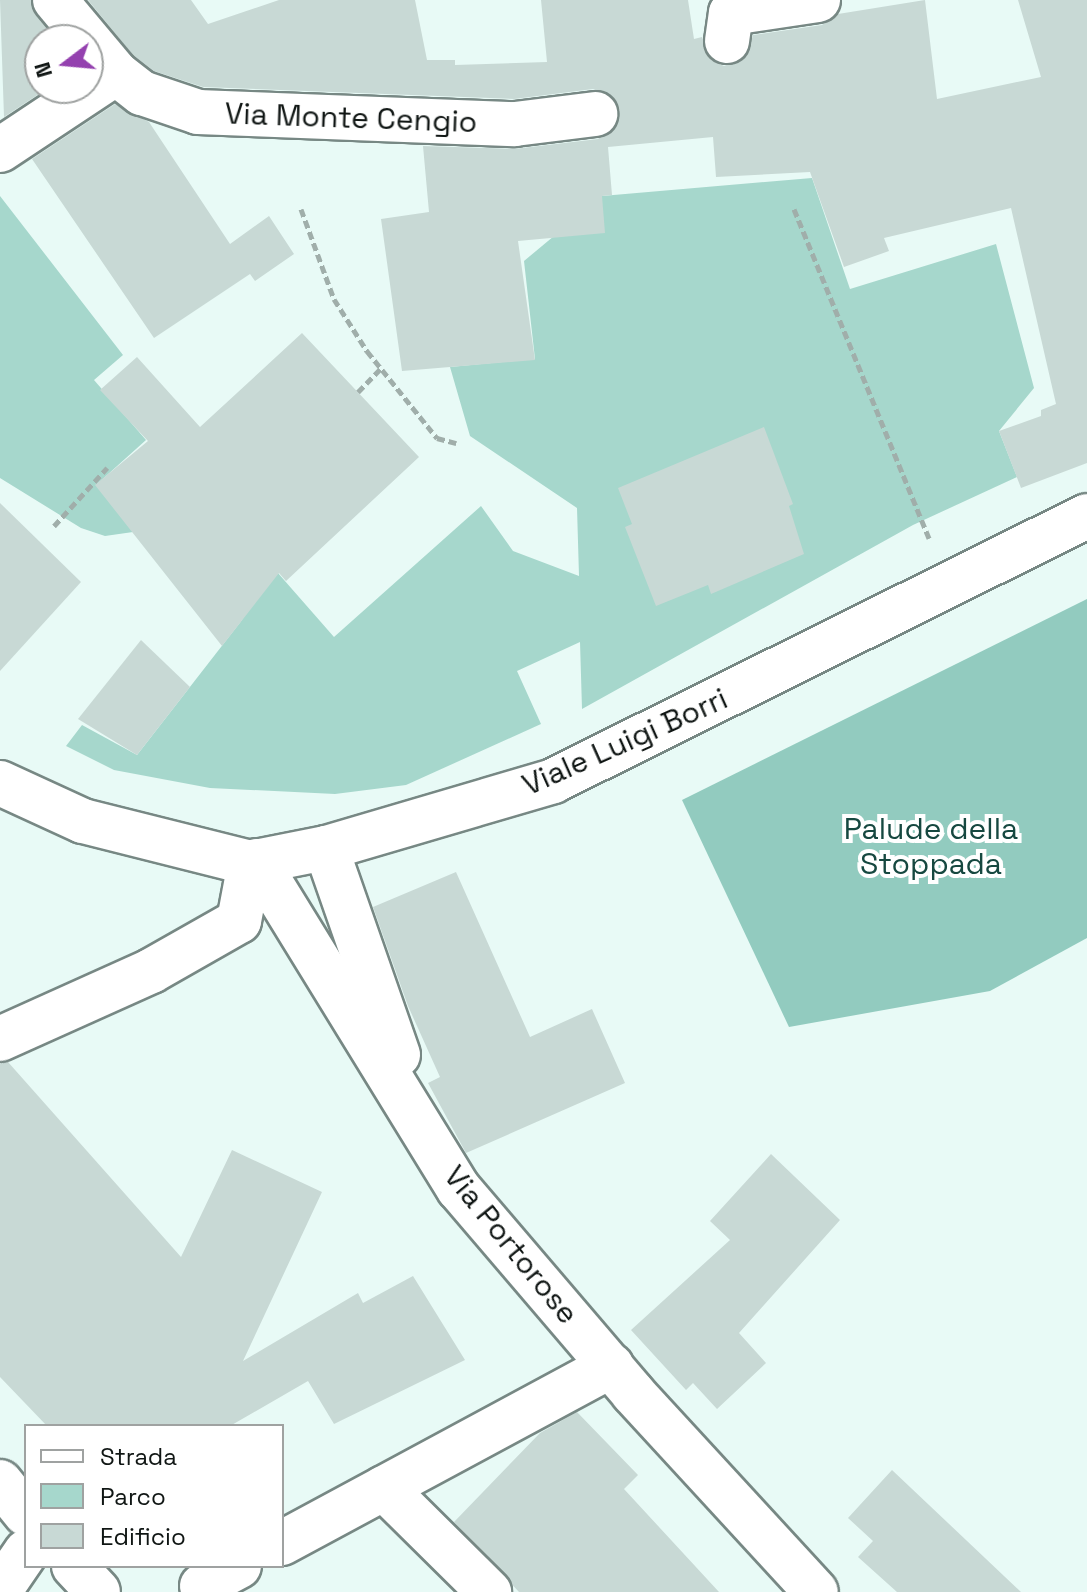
<!DOCTYPE html>
<style>
body{margin:0}
#map{position:relative;width:1087px;height:1592px;overflow:hidden;background:#e8faf6;font-family:"Space Grotesk",sans-serif}
div>[style]{position:absolute}
.green>*{inset:0;background:#a6d7cc}
.forest>*{inset:0;background:#92cbbf}
.building>*{inset:0;background:#c8d9d5}
.path>*{height:5px;margin-top:-2.5px;transform-origin:0;background:repeating-linear-gradient(90deg,#a0aeaa 0 8px,transparent 0 12px)}
.roads{filter:drop-shadow(2px 0 #778884) drop-shadow(-2px 0 #778884) drop-shadow(0 2px #778884) drop-shadow(0 -2px #778884)}
.minor>*{height:44px;margin:-22px;padding:0 22px;transform-origin:22px;border-radius:22px;background:#fff}
.major>*{height:44px;margin:-22px;padding:0 22px;transform-origin:22px;border-radius:22px;background:#fff}
span{translate:-50% -50%;white-space:nowrap;text-align:center;line-height:1.15;-webkit-text-stroke:8px #fff;paint-order:stroke}
.street-label{font-size:30px;color:#101614}
.park-label{font-size:30px;color:#164840}
.legend{position:absolute;left:24px;top:1424px;width:260px;height:144px;box-sizing:border-box;background:#fff;border:2px solid #9fa2a1;margin:0;padding:10px 14px;list-style:none;font-size:24px;color:#101614}
.legend li{display:flex;align-items:center;gap:16px;height:40px}
.legend b{width:40px;border:2px solid #9fa2a1}
.north{position:absolute;left:24px;top:24px;width:80px;height:80px;box-sizing:border-box;background:#fff;border:2px solid #9fa2a1;border-radius:50%;rotate:254deg;font-size:22px;font-weight:700;line-height:32px;text-align:center;color:#101614}
.north::after{content:'';display:block;margin:auto;width:28px;height:36px;background:#9441af;clip-path:polygon(50% 0,100% 100%,50% 72%,0 100%)}
</style>
<div id="map">
<div class="green">
<div style="clip-path:polygon(812px 178px,850px 289px,996px 244px,1034px 388px,999px 431px,1017px 477px,913px 525px,582px 709px,580px 642px,517px 671px,541px 724px,406px 785px,335px 794px,210px 788px,114px 770px,66px 746px,82px 725px,137px 755px,242px 620px,256px 548px,334px 637px,481px 506px,513px 551px,579px 576px,577px 508px,470px 436px,450px 367px,535px 359px,524px 261px,602px 196px)"></div>
<div style="clip-path:polygon(0 196px,123px 355px,94px 380px,146px 440px,96px 485px,133px 532px,105px 536px,81px 528px,0 478px)"></div>
</div>
<div class="forest">
<div style="clip-path:polygon(1087px 599px,1087px 938px,990px 991px,789px 1027px,682px 800px)"></div>
</div>
<div class="building">
<div style="clip-path:polygon(0 0,31px 0,36px 16px,56px 40px,40px 40px,40px 88px,48px 88px,4px 117px)"></div>
<div style="clip-path:polygon(88px 0,191px 0,208px 24px,279px 0,415px 0,427px 60px,455px 60px,455px 65px,547px 62px,541px 0,688px 0,694px 39px,702px 37px,711px 60px,724px 66px,746px 57px,753px 35px,822px 25px,838px 14px,925px 0,937px 99px,1041px 77px,1018px 0,1087px 0,1087px 463px,1021px 488px,999px 431px,1041px 416px,1041px 410px,1056px 404px,1011px 208px,884px 238px,889px 251px,844px 267px,810px 172px,716px 177px,713px 137px,608px 147px,612px 195px,602px 196px,605px 233px,518px 241px,535px 360px,402px 371px,381px 219px,429px 212px,423px 146px,514px 149px,598px 139px,618px 123px,614px 98px,593px 89px,514px 99px,203px 87px,154px 71px,133px 55px)"></div>
<div style="clip-path:polygon(115px 104px,149px 122px,230px 244px,269px 216px,294px 254px,255px 281px,250px 274px,154px 338px,32px 159px)"></div>
<div style="clip-path:polygon(302px 333px,419px 457px,286px 581px,279px 573px,222px 646px,95px 485px,148px 441px,100px 390px,137px 357px,200px 427px)"></div>
<div style="clip-path:polygon(764px 427px,793px 504px,789px 506px,804px 554px,711px 594px,708px 585px,656px 606px,625px 527px,632px 524px,618px 488px)"></div>
<div style="clip-path:polygon(0 503px,81px 582px,0 671px)"></div>
<div style="clip-path:polygon(141px 640px,190px 687px,137px 755px,78px 719px)"></div>
<div style="clip-path:polygon(456px 872px,530px 1037px,592px 1009px,625px 1083px,466px 1153px,428px 1083px,440px 1077px,408px 1006px,373px 907px)"></div>
<div style="clip-path:polygon(8px 1062px,181px 1257px,232px 1150px,322px 1192px,243px 1361px,358px 1293px,363px 1303px,413px 1276px,465px 1360px,334px 1424px,308px 1381px,230px 1426px,47px 1426px,0 1377px,0 1064px)"></div>
<div style="clip-path:polygon(771px 1154px,840px 1220px,739px 1333px,766px 1363px,717px 1409px,693px 1383px,686px 1390px,631px 1330px,730px 1240px,710px 1221px)"></div>
<div style="clip-path:polygon(577px 1412px,638px 1475px,624px 1489px,719px 1592px,519px 1592px,454px 1522px,540px 1433px)"></div>
<div style="clip-path:polygon(892px 1470px,1021px 1592px,897px 1592px,858px 1557px,873px 1541px,848px 1518px)"></div>
</div>
<div class="path">
<div style="left:301px;top:209px;width:96px;rotate:69.9deg"></div>
<div style="left:334px;top:299px;width:62px;rotate:57.6deg"></div>
<div style="left:367px;top:351px;width:112px;rotate:51.2deg"></div>
<div style="left:437px;top:438px;width:20px;rotate:15deg"></div>
<div style="left:794px;top:209px;width:356px;rotate:67.7deg"></div>
<div style="left:358px;top:392px;width:32px;rotate:-46deg"></div>
<div style="left:54px;top:526px;width:79px;rotate:-47.6deg"></div>
</div>
<div class="roads">
<div class="minor">
<div style="left:55px;top:0;width:95px;rotate:50.1deg"></div>
<div style="left:116px;top:73px;width:33px;rotate:38deg"></div>
<div style="left:142px;top:93px;width:59px;rotate:18.7deg"></div>
<div style="left:198px;top:112px;width:317px;rotate:2.2deg"></div>
<div style="left:515px;top:124px;width:81px;rotate:-7.1deg"></div>
<div style="left:727px;top:41px;width:28px;rotate:-82deg"></div>
<div style="left:731px;top:13px;width:88px;rotate:-8.5deg"></div>
<div style="left:0;top:150px;width:139px;rotate:-33.6deg"></div>
<div style="left:326px;top:848px;width:219px;rotate:70.8deg"></div>
<div style="left:257px;top:861px;width:385px;rotate:58.4deg"></div>
<div style="left:459px;top:1189px;width:268px;rotate:49.5deg"></div>
<div style="left:633px;top:1393px;width:270px;rotate:47.4deg"></div>
<div style="left:0;top:1039px;width:166px;rotate:-24.2deg"></div>
<div style="left:151px;top:971px;width:101px;rotate:-29.6deg"></div>
<div style="left:239px;top:921px;width:59px;rotate:-79.3deg"></div>
<div style="left:0;top:1482px;width:41px;rotate:50.9deg"></div>
<div style="left:384px;top:1488px;width:148px;rotate:44.7deg"></div>
<div style="left:282px;top:1543px;width:374px;rotate:-28.3deg"></div>
<div style="left:74px;top:1566px;width:35px;rotate:47deg"></div>
<div style="left:202px;top:1586px;width:42px;rotate:-28.4deg"></div>
<div style="left:0;top:1590px;width:46px;rotate:-55.6deg"></div>
</div>
<div class="major">
<div style="left:0;top:783px;width:91px;rotate:24.6deg"></div>
<div style="left:83px;top:821px;width:172px;rotate:14.1deg"></div>
<div style="left:250px;top:863px;width:77px;rotate:-11.2deg"></div>
<div style="left:326px;top:848px;width:237px;rotate:-16.4deg"></div>
<div style="left:553px;top:781px;width:596px;rotate:-26.39deg"></div>
</div>
</div>
<div class="street-label">
<span style="left:351px;top:118px;rotate:2deg">Via Monte Cengio</span>
<span style="left:625px;top:742px;rotate:-24deg">Viale Luigi Borri</span>
<span style="left:511px;top:1245px;rotate:51deg">Via Portorose</span>
</div>
<div class="park-label">
<span style="left:931px;top:846px">Palude della<br>Stoppada</span>
</div>
<ul class="legend">
<li><b style="height:10px;background:#fff"></b>Strada</li>
<li><b style="height:22px;background:#a6d7cc"></b>Parco</li>
<li><b style="height:22px;background:#c8d9d5"></b>Edificio</li>
</ul>
<div class="north">N</div>
</div>
